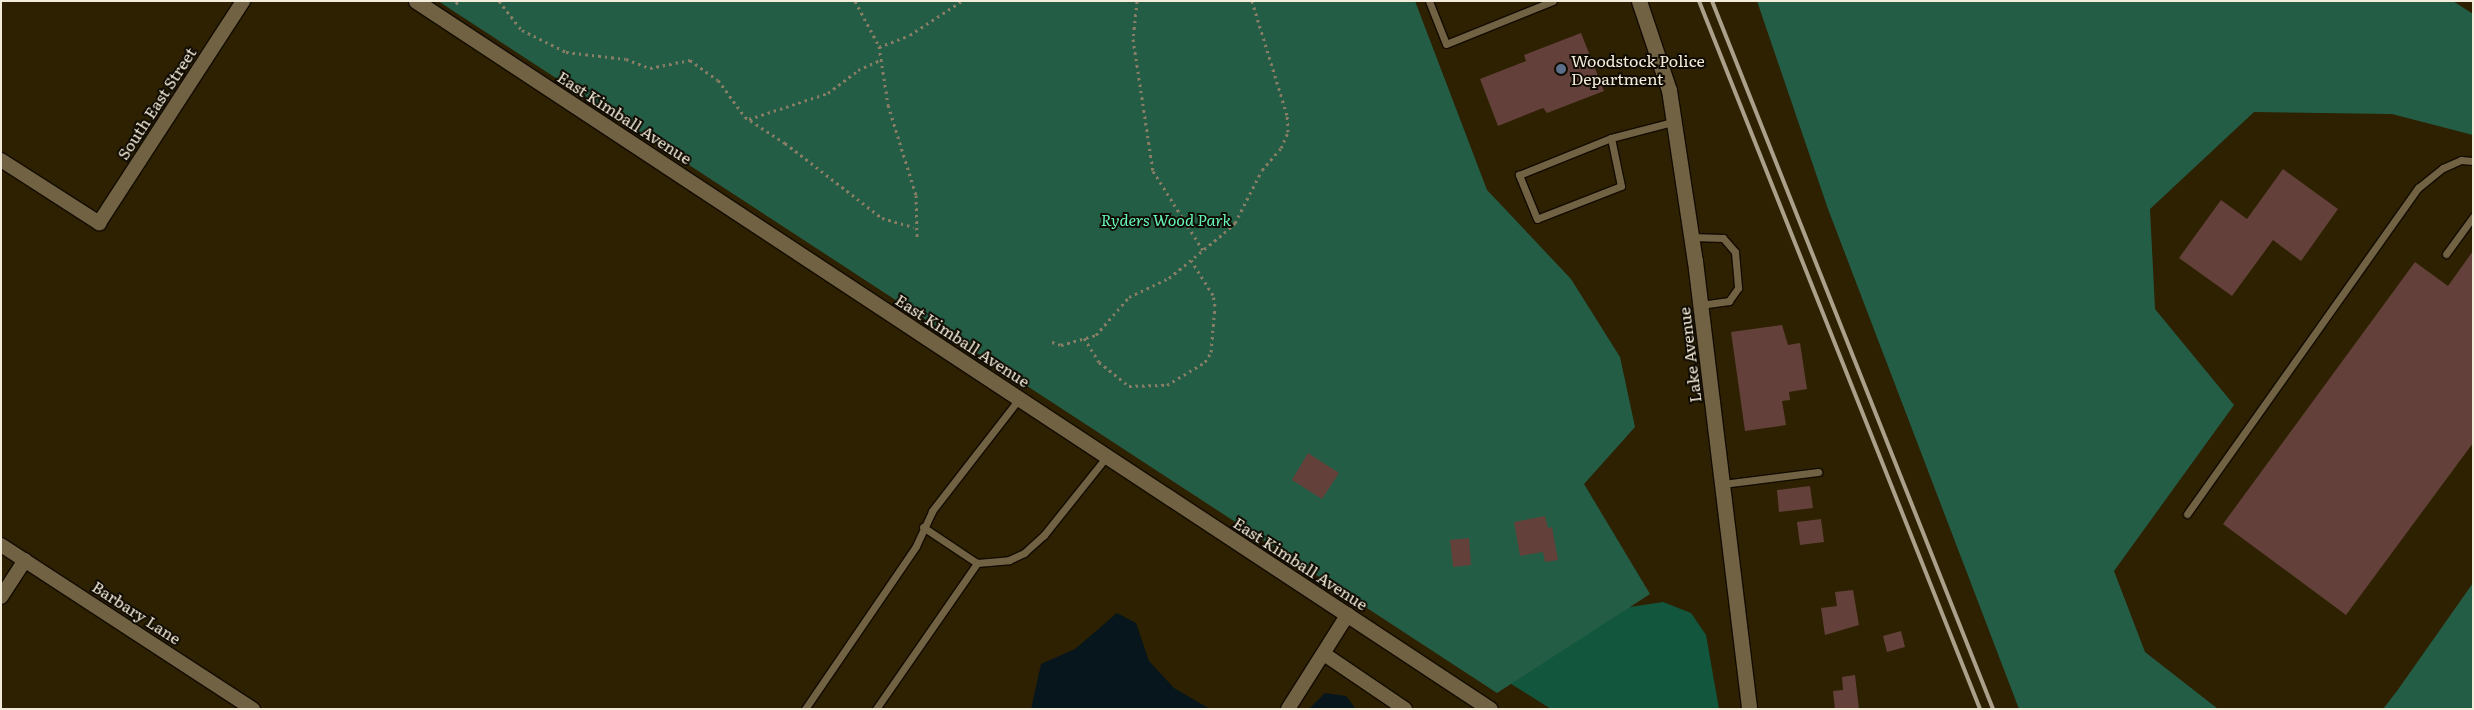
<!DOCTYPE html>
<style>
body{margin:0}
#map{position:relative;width:2474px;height:710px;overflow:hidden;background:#2d2102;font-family:Literata,serif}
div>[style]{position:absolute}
.green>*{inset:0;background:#13563e}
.forest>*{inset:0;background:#245d46}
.water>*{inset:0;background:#07161c}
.building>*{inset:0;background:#63413a}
.path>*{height:3px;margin-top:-1.5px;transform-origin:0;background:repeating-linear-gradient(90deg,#887e65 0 2.5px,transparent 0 6.5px)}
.roads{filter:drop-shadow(1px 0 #130b00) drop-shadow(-1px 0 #130b00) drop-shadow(0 1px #130b00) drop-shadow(0 -1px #130b00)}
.lane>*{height:7px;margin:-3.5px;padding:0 3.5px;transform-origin:3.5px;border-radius:3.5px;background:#706242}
.street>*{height:14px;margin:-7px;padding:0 7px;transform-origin:7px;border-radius:7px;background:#706242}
.secondary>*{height:15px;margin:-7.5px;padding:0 7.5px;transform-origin:7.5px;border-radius:7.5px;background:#706242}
.rail>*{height:4px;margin:-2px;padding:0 2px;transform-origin:2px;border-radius:2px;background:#aba18a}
.dots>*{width:14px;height:14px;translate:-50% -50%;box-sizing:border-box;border:2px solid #100b02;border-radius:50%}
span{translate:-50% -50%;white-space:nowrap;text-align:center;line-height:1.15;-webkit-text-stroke:4px #100b02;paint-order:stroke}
.poi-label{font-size:16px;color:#f4ecda}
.left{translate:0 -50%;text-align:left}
.street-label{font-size:16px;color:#f4ecda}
.park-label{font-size:16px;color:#66f7be;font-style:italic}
.frame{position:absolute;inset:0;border:2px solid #f4ecda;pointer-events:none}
</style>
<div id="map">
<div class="green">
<div style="clip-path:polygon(1663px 602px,1691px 613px,1706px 635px,1719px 709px,1551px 709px,1476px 662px,1617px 609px)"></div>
</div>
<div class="forest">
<div style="clip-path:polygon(438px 1px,1415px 1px,1487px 190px,1571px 279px,1620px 357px,1635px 427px,1584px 484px,1650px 594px,1497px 693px)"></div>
<div style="clip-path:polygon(1757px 1px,2453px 1px,2473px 14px,2473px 135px,2392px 114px,2254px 112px,2150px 209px,2155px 309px,2234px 405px,2114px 571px,2145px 652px,2218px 709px,2019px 709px,1828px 209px)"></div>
<div style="clip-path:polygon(2473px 583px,2473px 709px,2383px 709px,2397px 691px)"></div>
</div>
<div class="water">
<div style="clip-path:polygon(1117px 613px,1136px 623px,1149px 661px,1174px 688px,1210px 709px,1031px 709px,1041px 664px,1075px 649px)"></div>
<div style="clip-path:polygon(1325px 693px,1346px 696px,1356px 709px,1309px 709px)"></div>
</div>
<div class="building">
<div style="clip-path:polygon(1581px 33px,1604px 91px,1547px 113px,1543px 108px,1498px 126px,1480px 79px,1526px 61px,1524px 55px)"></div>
<div style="clip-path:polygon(2283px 169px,2338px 209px,2301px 261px,2273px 240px,2232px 296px,2179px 258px,2221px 200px,2247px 219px)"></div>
<div style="clip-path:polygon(2473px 251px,2473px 443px,2346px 615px,2223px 524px,2415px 262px,2448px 286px)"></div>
<div style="clip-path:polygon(1782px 325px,1788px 345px,1800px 343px,1807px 389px,1789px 392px,1790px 400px,1782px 401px,1786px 425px,1745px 431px,1731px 332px)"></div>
<div style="clip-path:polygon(1308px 453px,1339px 473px,1322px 499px,1292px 480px)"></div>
<div style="clip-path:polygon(1810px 486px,1813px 508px,1779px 512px,1777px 490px)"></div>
<div style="clip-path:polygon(1545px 516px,1548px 528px,1552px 527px,1558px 560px,1545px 562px,1543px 552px,1520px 556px,1514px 522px)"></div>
<div style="clip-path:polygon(1821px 519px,1824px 542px,1800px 545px,1797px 522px)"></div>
<div style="clip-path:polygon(1469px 538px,1471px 565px,1453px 567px,1450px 540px)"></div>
<div style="clip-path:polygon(1853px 590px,1859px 625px,1825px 635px,1821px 608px,1837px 606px,1835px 592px)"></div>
<div style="clip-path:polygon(1901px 631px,1905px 647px,1887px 652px,1883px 636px)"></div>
<div style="clip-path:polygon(1855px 675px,1859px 709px,1835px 709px,1833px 691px,1843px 690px,1842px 677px)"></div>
</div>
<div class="path">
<div style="left:499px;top:1px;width:37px;rotate:52deg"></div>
<div style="left:522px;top:30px;width:49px;rotate:26.6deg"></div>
<div style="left:566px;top:52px;width:60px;rotate:6.7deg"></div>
<div style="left:626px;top:59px;width:26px;rotate:21deg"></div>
<div style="left:650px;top:68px;width:41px;rotate:-11.3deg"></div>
<div style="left:690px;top:60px;width:34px;rotate:36deg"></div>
<div style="left:718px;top:80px;width:46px;rotate:53.9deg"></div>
<div style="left:745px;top:117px;width:48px;rotate:33deg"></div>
<div style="left:785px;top:143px;width:123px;rotate:37.7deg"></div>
<div style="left:882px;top:218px;width:33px;rotate:16deg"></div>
<div style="left:855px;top:1px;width:51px;rotate:61.9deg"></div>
<div style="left:879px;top:46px;width:60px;rotate:81.3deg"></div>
<div style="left:888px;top:105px;width:94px;rotate:72.7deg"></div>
<div style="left:916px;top:195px;width:42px;rotate:88.6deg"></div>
<div style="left:1137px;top:1px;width:38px;rotate:96deg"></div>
<div style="left:1133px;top:39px;width:134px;rotate:81.4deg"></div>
<div style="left:1153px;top:171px;width:93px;rotate:57.7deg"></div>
<div style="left:456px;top:4px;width:4px;rotate:-56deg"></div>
<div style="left:879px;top:47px;width:33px;rotate:-21deg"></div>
<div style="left:910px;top:35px;width:62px;rotate:-33.2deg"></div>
<div style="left:749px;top:119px;width:83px;rotate:-18.2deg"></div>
<div style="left:828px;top:93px;width:38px;rotate:-37deg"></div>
<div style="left:858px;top:70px;width:24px;rotate:-24deg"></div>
<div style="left:1084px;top:338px;width:28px;rotate:58deg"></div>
<div style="left:1099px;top:362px;width:38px;rotate:39deg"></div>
<div style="left:1129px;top:386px;width:38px;rotate:-2deg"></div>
<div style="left:1167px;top:385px;width:44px;rotate:-31.2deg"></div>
<div style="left:1205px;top:362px;width:12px;rotate:-59deg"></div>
<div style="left:1211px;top:352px;width:46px;rotate:-85deg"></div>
<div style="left:1215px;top:306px;width:11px;rotate:-100deg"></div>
<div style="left:1213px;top:295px;width:41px;rotate:-122.2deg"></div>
<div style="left:1052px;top:342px;width:9px;rotate:18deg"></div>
<div style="left:1061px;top:345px;width:36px;rotate:-16deg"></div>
<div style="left:1096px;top:335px;width:50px;rotate:-49deg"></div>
<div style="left:1129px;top:297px;width:44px;rotate:-25.4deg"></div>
<div style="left:1169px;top:278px;width:71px;rotate:-39.3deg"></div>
<div style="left:1224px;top:233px;width:15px;rotate:-42deg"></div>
<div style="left:1235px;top:223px;width:59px;rotate:-63deg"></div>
<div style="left:1262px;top:170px;width:29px;rotate:-49deg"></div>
<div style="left:1281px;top:148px;width:17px;rotate:-66deg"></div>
<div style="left:1288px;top:132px;width:17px;rotate:-93deg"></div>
<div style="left:1287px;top:115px;width:119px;rotate:-107.1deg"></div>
</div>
<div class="roads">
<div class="lane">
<div style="left:1429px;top:1px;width:46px;rotate:68.4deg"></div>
<div style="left:1446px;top:44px;width:115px;rotate:-21.9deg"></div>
<div style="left:1611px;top:138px;width:49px;rotate:78.2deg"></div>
<div style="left:1621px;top:186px;width:90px;rotate:158.6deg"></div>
<div style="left:1537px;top:219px;width:48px;rotate:-112.2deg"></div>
<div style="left:1519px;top:175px;width:99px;rotate:-21.9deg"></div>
<div style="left:1611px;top:138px;width:64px;rotate:-14.5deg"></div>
<div style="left:1691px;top:237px;width:32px;rotate:2deg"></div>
<div style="left:1723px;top:238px;width:18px;rotate:49deg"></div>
<div style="left:1735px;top:252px;width:36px;rotate:85deg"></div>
<div style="left:1738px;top:288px;width:16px;rotate:125deg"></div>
<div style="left:1729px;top:301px;width:29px;rotate:172deg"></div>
<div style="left:2446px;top:254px;width:46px;rotate:-53.9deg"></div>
<div style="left:1722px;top:484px;width:97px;rotate:-7.1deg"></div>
<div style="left:2187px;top:514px;width:400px;rotate:-54.7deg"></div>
<div style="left:2418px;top:188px;width:32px;rotate:-39deg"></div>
<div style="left:2443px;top:168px;width:20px;rotate:-24deg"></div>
<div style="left:2461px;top:160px;width:12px;rotate:5deg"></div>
<div style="left:923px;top:527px;width:65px;rotate:33.7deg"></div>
<div style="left:977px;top:563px;width:32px;rotate:-5deg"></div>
<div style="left:1009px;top:560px;width:17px;rotate:-25deg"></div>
<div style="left:1024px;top:553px;width:27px;rotate:-42deg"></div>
<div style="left:1044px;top:535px;width:101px;rotate:-51.4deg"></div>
<div style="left:805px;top:709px;width:197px;rotate:-55.7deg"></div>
<div style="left:916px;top:546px;width:38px;rotate:-65deg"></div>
<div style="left:932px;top:511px;width:142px;rotate:-52.2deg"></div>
<div style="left:876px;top:709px;width:178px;rotate:-55.3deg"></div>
</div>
<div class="street">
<div style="left:1px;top:160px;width:117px;rotate:32.7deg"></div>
<div style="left:99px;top:223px;width:265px;rotate:-57deg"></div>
<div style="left:1px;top:545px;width:301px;rotate:33.1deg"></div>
<div style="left:1px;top:597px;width:44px;rotate:-57deg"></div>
<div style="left:1324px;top:654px;width:98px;rotate:34.2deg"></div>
<div style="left:1288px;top:709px;width:112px;rotate:-57.7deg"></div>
</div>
<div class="secondary">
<div style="left:416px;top:1px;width:1286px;rotate:33.39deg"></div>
<div style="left:1639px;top:1px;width:94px;rotate:71.4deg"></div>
<div style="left:1669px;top:90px;width:173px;rotate:81.4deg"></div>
<div style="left:1695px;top:261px;width:451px;rotate:83.1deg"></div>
</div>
</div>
<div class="rail">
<div style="left:1699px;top:1px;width:762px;rotate:68.35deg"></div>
<div style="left:1712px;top:1px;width:762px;rotate:68.35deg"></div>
</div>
<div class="dots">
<div style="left:1561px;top:69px;background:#5c6f8a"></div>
</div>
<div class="poi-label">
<span class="left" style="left:1571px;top:69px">Woodstock Police<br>Department</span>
</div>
<div class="street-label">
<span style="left:156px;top:103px;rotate:-57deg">South East Street</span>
<span style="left:625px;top:117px;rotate:33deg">East Kimball Avenue</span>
<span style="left:963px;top:340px;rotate:33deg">East Kimball Avenue</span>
<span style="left:1689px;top:355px;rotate:-97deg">Lake Avenue</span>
<span style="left:1301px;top:563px;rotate:33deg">East Kimball Avenue</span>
<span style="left:137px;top:612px;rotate:33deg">Barbary Lane</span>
</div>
<div class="park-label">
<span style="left:1166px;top:219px">Ryders Wood Park</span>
</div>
<div class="frame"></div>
</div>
